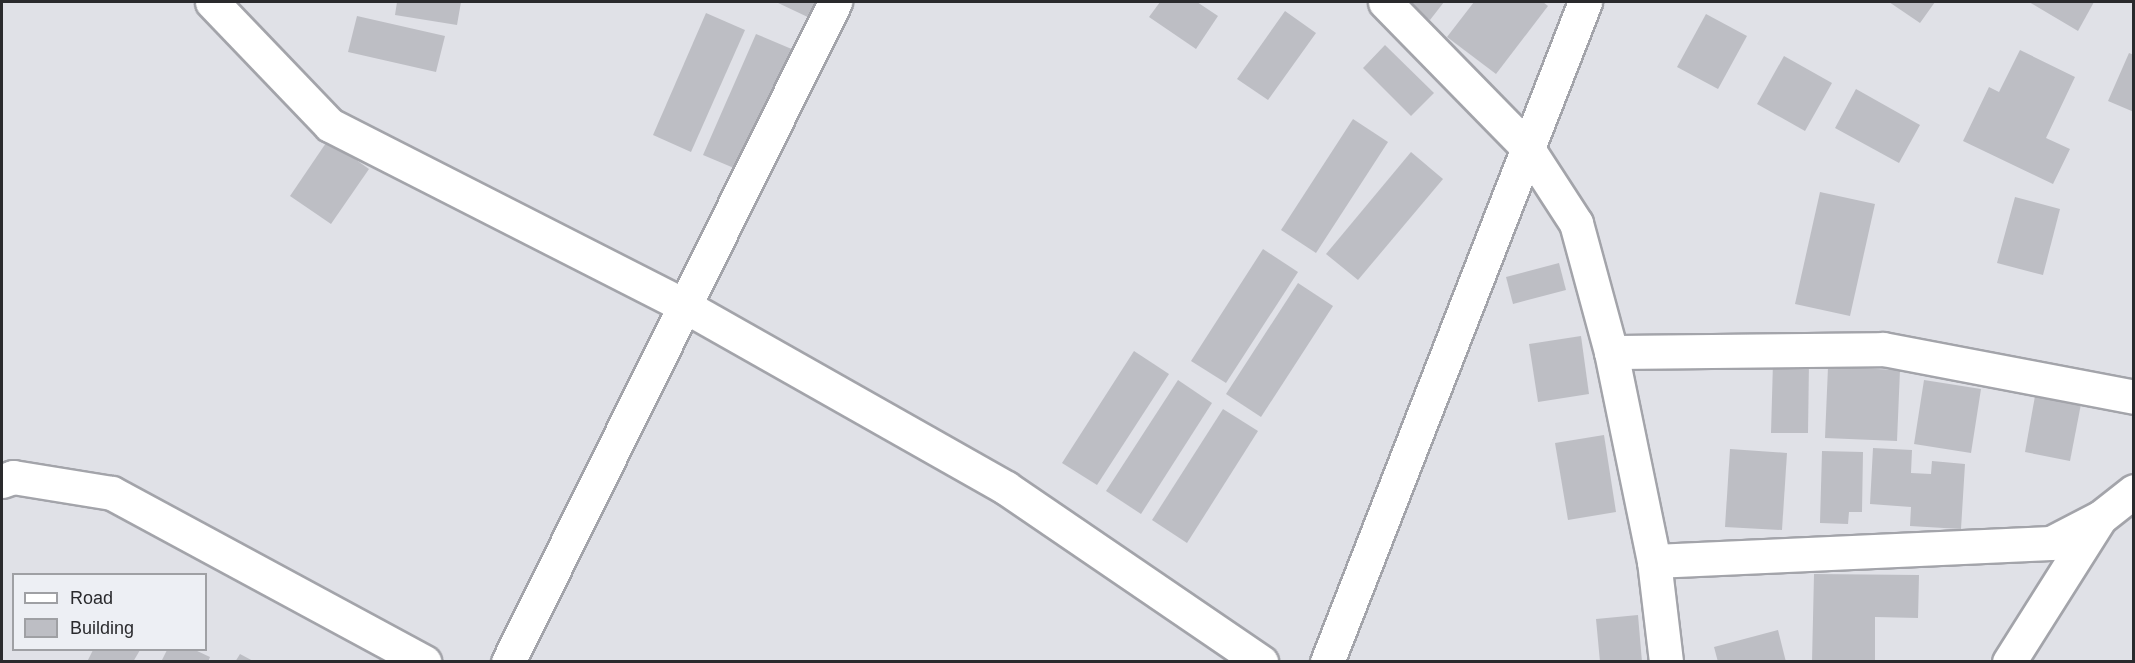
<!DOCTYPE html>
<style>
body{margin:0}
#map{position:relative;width:2135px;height:663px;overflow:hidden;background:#e0e1e7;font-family:Arial,sans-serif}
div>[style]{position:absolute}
.building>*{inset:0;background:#bdbec4}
.roads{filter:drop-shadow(2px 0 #a3a4aa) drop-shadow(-2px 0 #a3a4aa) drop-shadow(0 2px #a3a4aa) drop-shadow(0 -2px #a3a4aa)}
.minor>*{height:33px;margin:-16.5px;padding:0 16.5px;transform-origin:16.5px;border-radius:16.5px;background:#fff}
span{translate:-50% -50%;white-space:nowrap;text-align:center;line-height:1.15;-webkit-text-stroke:5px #edeff4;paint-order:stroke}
.frame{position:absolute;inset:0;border:3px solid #2a2a2d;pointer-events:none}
.legend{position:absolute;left:12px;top:573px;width:195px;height:78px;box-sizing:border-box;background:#edeff4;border:2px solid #9fa0a4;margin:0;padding:8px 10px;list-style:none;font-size:18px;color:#2a2a2d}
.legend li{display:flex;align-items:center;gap:12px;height:30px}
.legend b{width:30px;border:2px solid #9fa0a4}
</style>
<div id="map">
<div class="building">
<div style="clip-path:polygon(397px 2px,461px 2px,457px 25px,395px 15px)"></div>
<div style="clip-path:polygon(776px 2px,822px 2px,814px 20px)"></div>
<div style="clip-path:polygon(1160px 2px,1197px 2px,1218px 16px,1196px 49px,1149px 17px)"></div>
<div style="clip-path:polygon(1404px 2px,1444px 2px,1430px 20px)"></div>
<div style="clip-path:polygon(1474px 2px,1543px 2px,1548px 6px,1496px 74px,1447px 37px)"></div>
<div style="clip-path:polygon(1889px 2px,1935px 2px,1920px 23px)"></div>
<div style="clip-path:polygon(2029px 2px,2094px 2px,2078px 31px)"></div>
<div style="clip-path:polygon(1285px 11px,1316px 33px,1268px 100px,1237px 79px)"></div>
<div style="clip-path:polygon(706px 13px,745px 30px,691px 152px,653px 135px)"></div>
<div style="clip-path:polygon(1706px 14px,1747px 36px,1718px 89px,1677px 67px)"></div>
<div style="clip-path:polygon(357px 16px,445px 36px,436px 72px,348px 52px)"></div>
<div style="clip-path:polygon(756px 34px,794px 50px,741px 171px,703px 155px)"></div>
<div style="clip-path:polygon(1385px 45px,1434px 93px,1411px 116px,1363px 68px)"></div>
<div style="clip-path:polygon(2020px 50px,2075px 77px,2046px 138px,2070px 149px,2053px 184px,1963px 141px,1989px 87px,1999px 92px)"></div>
<div style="clip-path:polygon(2129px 53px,2134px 55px,2134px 112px,2108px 101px)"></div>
<div style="clip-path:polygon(1784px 56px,1832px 83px,1805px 131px,1757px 104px)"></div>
<div style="clip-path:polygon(1856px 89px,1920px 125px,1899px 163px,1835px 128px)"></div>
<div style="clip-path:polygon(1353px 119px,1388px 142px,1316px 253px,1281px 230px)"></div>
<div style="clip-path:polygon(328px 140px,369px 169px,331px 224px,290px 196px)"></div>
<div style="clip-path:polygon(1411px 152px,1443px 179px,1358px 280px,1326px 254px)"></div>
<div style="clip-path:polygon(1820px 192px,1875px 204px,1850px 316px,1795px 304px)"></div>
<div style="clip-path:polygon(2015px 197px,2060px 209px,2043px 275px,1997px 263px)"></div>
<div style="clip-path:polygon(1263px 249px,1298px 272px,1226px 383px,1191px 361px)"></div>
<div style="clip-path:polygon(1559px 263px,1566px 290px,1513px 304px,1506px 277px)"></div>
<div style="clip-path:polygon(1298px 283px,1333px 306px,1261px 417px,1226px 394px)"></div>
<div style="clip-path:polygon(1581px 336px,1589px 394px,1538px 402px,1529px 344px)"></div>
<div style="clip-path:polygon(1134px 351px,1169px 374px,1097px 485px,1062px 463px)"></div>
<div style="clip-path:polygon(1773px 362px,1809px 362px,1808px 433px,1771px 433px)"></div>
<div style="clip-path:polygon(1828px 367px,1900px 370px,1897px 441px,1825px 438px)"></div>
<div style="clip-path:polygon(1178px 380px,1212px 403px,1141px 514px,1106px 491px)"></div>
<div style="clip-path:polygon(1924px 380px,1981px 389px,1971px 453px,1914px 444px)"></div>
<div style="clip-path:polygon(2035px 396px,2081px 404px,2070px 461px,2025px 452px)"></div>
<div style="clip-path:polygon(1223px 409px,1258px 431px,1187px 543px,1152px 520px)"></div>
<div style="clip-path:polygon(1604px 435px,1616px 512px,1568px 520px,1555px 443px)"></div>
<div style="clip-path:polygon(1873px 448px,1912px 450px,1911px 473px,1931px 474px,1932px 461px,1965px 464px,1961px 529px,1910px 526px,1911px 507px,1870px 504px)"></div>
<div style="clip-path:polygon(1730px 449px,1787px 453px,1782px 530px,1725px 527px)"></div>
<div style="clip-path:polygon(1822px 451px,1863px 452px,1862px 512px,1849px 512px,1848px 524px,1820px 523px)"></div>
<div style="clip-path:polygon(1814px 574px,1919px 575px,1918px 618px,1875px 617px,1875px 662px,1812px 662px)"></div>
<div style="clip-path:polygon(1638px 615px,1642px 662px,1600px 662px,1596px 619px)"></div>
<div style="clip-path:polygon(1778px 630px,1786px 662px,1718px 662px,1714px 647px)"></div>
<div style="clip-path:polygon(93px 650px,140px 650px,133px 662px,87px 662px)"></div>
<div style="clip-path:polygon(167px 650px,195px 650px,210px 657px,208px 662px,161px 662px)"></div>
<div style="clip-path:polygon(240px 654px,255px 662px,235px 662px)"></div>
</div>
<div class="roads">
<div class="minor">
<div style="left:212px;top:2px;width:170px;rotate:46.2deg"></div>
<div style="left:330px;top:125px;width:396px;rotate:27deg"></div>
<div style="left:683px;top:305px;width:371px;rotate:29.5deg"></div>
<div style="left:1006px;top:488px;width:309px;rotate:34.3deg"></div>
<div style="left:1385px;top:2px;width:202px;rotate:45.6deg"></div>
<div style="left:1526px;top:146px;width:92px;rotate:57deg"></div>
<div style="left:1576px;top:223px;width:134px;rotate:74.8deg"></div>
<div style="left:1611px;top:352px;width:213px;rotate:78.4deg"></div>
<div style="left:1654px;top:561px;width:102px;rotate:83.2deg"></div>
<div style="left:1611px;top:352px;width:272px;rotate:-0.6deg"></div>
<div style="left:1883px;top:349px;width:256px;rotate:10.8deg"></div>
<div style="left:2px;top:481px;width:12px;rotate:-20deg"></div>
<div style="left:13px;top:477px;width:100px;rotate:9.2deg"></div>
<div style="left:112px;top:493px;width:355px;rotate:28.4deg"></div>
<div style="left:1654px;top:561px;width:397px;rotate:-2.6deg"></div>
<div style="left:2051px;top:543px;width:56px;rotate:-27.5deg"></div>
<div style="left:2101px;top:517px;width:42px;rotate:-38.2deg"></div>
<div style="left:508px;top:662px;width:737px;rotate:-63.64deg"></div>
<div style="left:1327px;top:662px;width:709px;rotate:-68.65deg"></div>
<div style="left:2009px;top:662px;width:170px;rotate:-57.7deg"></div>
</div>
</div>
<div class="frame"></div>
<ul class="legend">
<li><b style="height:8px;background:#fff"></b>Road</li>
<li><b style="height:16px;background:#bdbec4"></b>Building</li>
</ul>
</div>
